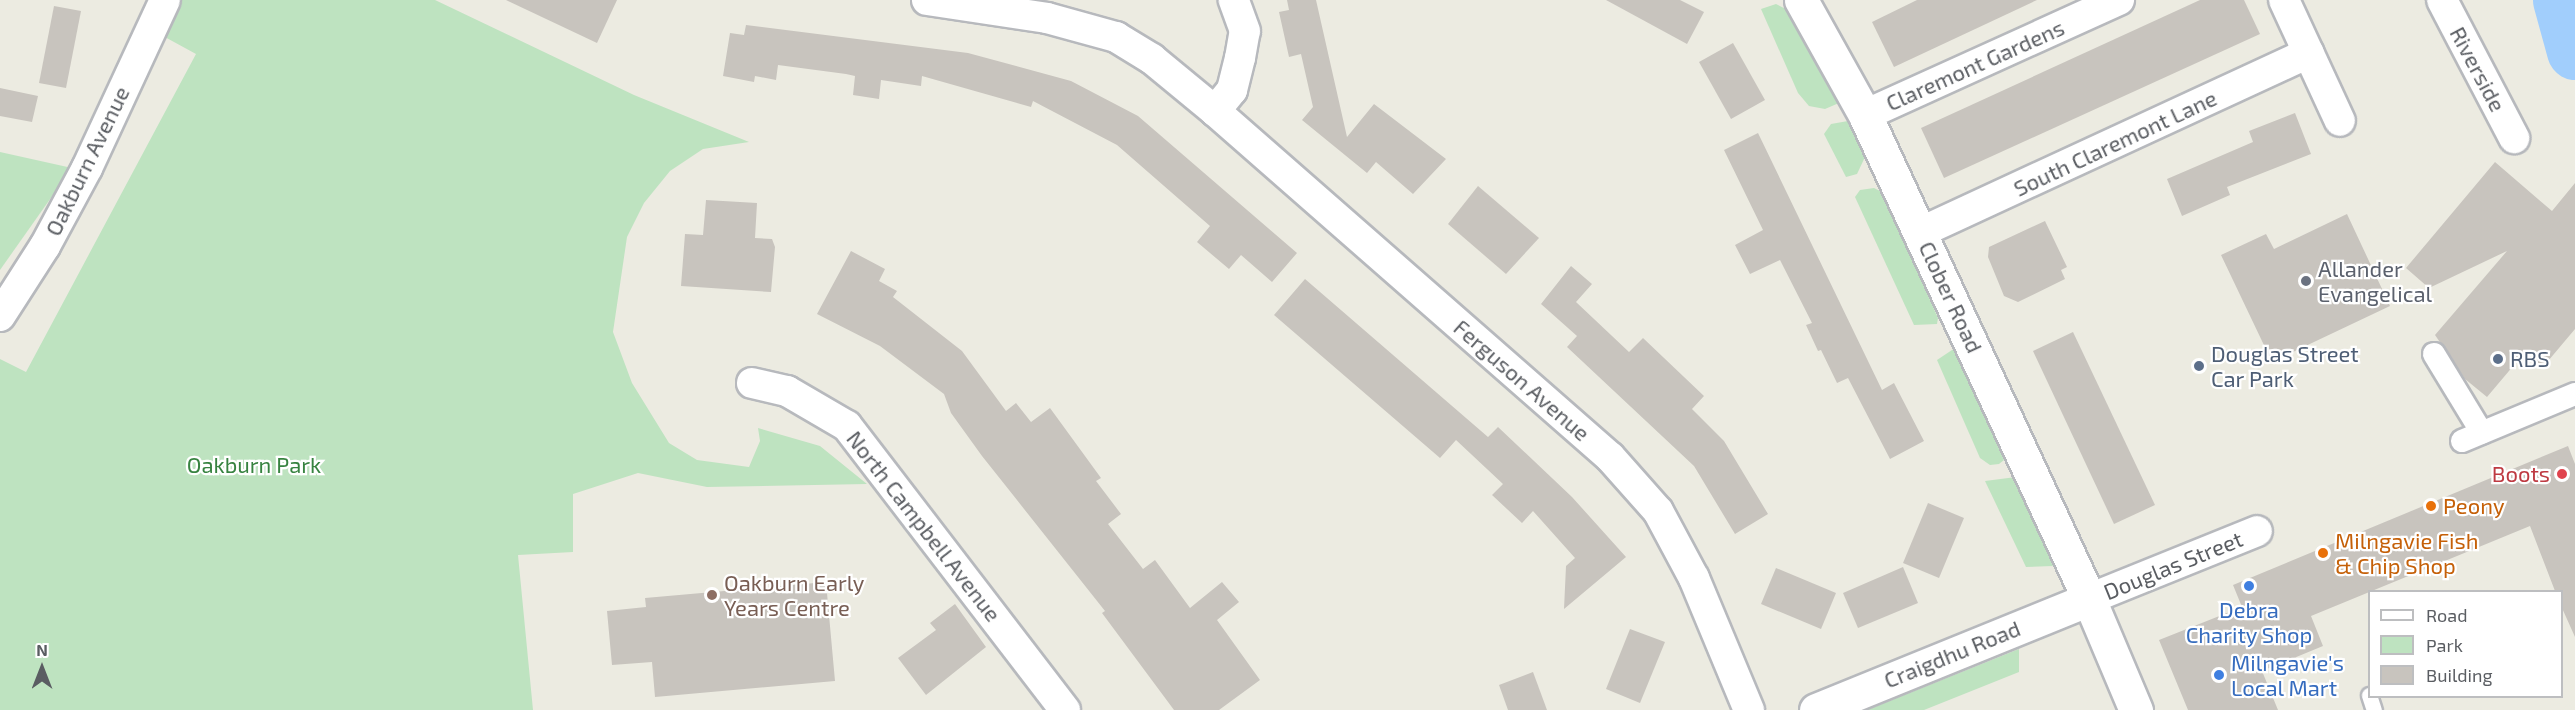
<!DOCTYPE html>
<style>
body{margin:0}
#map{position:relative;width:2575px;height:710px;overflow:hidden;background:#ecebe1;font-family:"Exo 2",sans-serif}
div>[style]{position:absolute}
.green>*{inset:0;background:#bee3c0}
.river>*{height:57px;margin:-28.5px;padding:0 28.5px;transform-origin:28.5px;border-radius:28.5px;background:#a1cefc}
.building>*{inset:0;background:#c8c4be}
.roads{filter:drop-shadow(2px 0 #b7b9bd) drop-shadow(-2px 0 #b7b9bd) drop-shadow(0 2px #b7b9bd) drop-shadow(0 -2px #b7b9bd)}
.service>*{height:15px;margin:-7.5px;padding:0 7.5px;transform-origin:7.5px;border-radius:7.5px;background:#fff}
.pedestrian>*{height:22px;margin:-11px;padding:0 11px;transform-origin:11px;border-radius:11px;background:#fff}
.minor>*{height:30px;margin:-15px;padding:0 15px;transform-origin:15px;border-radius:15px;background:#fff}
.tertiary>*{height:33px;margin:-16.5px;padding:0 16.5px;transform-origin:16.5px;border-radius:16.5px;background:#fff}
.secondary>*{height:33px;margin:-16.5px;padding:0 16.5px;transform-origin:16.5px;border-radius:16.5px;background:#fff}
.dots>*{width:16px;height:16px;translate:-50% -50%;box-sizing:border-box;border:3px solid #fff;border-radius:50%}
span{translate:-50% -50%;white-space:nowrap;text-align:center;line-height:1.15;-webkit-text-stroke:4.5px #fff;paint-order:stroke}
.street-label{font-size:22px;color:#5a5d62}
.worship-label{font-size:22px;color:#5b616d}
.left{translate:0 -50%;text-align:left}
.service-label{font-size:22px;color:#4e5e75}
.park-label{font-size:22px;color:#378340}
.health-label{font-size:22px;color:#be3a42}
.right{translate:-100% -50%;text-align:right}
.food-label{font-size:22px;color:#c56008}
.education-label{font-size:22px;color:#785e54}
.shop-label{font-size:22px;color:#366cbe}
.legend{position:absolute;left:2368px;top:590px;width:195px;height:108px;box-sizing:border-box;background:#fff;border:2px solid #bdbec0;margin:0;padding:8px 10px;list-style:none;font-size:18px;color:#5a5d62}
.legend li{display:flex;align-items:center;gap:12px;height:30px}
.legend b{width:30px;border:2px solid #bdbec0}
.north{position:absolute;left:12px;top:638px;width:60px;height:60px;-webkit-text-stroke:4px #fff;paint-order:stroke;rotate:0deg;font-size:16px;font-weight:700;line-height:24px;text-align:center;color:#5a5d62}
.north::after{content:'';display:block;margin:auto;width:21px;height:27px;background:#5a5d62;clip-path:polygon(50% 0,100% 100%,50% 72%,0 100%)}
</style>
<div id="map">
<div class="green">
<div style="clip-path:polygon(180px 0,435px 0,634px 95px,749px 142px,703px 149px,670px 171px,644px 203px,627px 237px,613px 332px,632px 383px,669px 443px,697px 460px,749px 467px,760px 441px,758px 428px,820px 446px,867px 484px,707px 487px,638px 473px,573px 494px,573px 552px,518px 555px,533px 710px,0 710px,0 359px,26px 372px,196px 54px,163px 36px)"></div>
<div style="clip-path:polygon(1776px 4px,1797px 15px,1838px 91px,1839px 103px,1825px 109px,1809px 106px,1798px 93px,1761px 9px)"></div>
<div style="clip-path:polygon(1848px 121px,1865px 157px,1857px 174px,1846px 177px,1824px 134px,1831px 124px)"></div>
<div style="clip-path:polygon(0 152px,72px 168px,0 270px)"></div>
<div style="clip-path:polygon(1874px 188px,1882px 192px,1938px 318px,1937px 324px,1914px 325px,1855px 197px,1860px 190px)"></div>
<div style="clip-path:polygon(1955px 348px,2004px 460px,1999px 464px,1990px 465px,1980px 458px,1937px 360px)"></div>
<div style="clip-path:polygon(2016px 477px,2051px 561px,2053px 566px,2026px 567px,1985px 481px)"></div>
<div style="clip-path:polygon(2019px 649px,2019px 672px,1924px 710px,1867px 710px)"></div>
</div>
<div class="river">
<div style="left:2561px;top:0;width:53px;rotate:74.6deg"></div>
</div>
<div class="building">
<div style="clip-path:polygon(506px 0,617px 0,597px 43px)"></div>
<div style="clip-path:polygon(1287px 0,1316px 0,1347px 137px,1374px 104px,1446px 159px,1413px 194px,1376px 162px,1367px 173px,1302px 120px,1313px 107px,1301px 54px,1289px 57px,1279px 12px,1289px 10px)"></div>
<div style="clip-path:polygon(1606px 0,1680px 0,1704px 12px,1687px 44px)"></div>
<div style="clip-path:polygon(1917px 0,2037px 0,1894px 67px,1872px 22px)"></div>
<div style="clip-path:polygon(2200px 0,2244px 0,2260px 34px,1944px 178px,1921px 128px)"></div>
<div style="clip-path:polygon(54px 6px,81px 11px,66px 88px,39px 83px)"></div>
<div style="clip-path:polygon(746px 25px,968px 53px,1071px 81px,1138px 116px,1297px 253px,1272px 282px,1241px 255px,1229px 269px,1197px 242px,1210px 226px,1117px 145px,1033px 101px,1031px 107px,922px 76px,921px 86px,881px 80px,879px 99px,853px 95px,855px 76px,846px 74px,778px 65px,776px 80px,755px 76px,754px 82px,723px 76px,730px 33px,744px 35px)"></div>
<div style="clip-path:polygon(1733px 43px,1765px 100px,1731px 119px,1699px 62px)"></div>
<div style="clip-path:polygon(0 88px,38px 96px,32px 122px,0 116px)"></div>
<div style="clip-path:polygon(2295px 113px,2311px 154px,2227px 187px,2230px 195px,2182px 216px,2167px 179px,2253px 142px,2249px 131px)"></div>
<div style="clip-path:polygon(1758px 133px,1882px 390px,1894px 383px,1924px 441px,1890px 459px,1848px 378px,1837px 383px,1821px 350px,1818px 351px,1806px 325px,1812px 323px,1780px 260px,1750px 274px,1735px 245px,1763px 230px,1724px 150px)"></div>
<div style="clip-path:polygon(2495px 162px,2552px 211px,2575px 183px,2575px 329px,2543px 367px,2525px 352px,2487px 397px,2465px 379px,2435px 335px,2507px 251px,2429px 288px,2406px 268px)"></div>
<div style="clip-path:polygon(1478px 186px,1539px 238px,1506px 274px,1448px 224px)"></div>
<div style="clip-path:polygon(706px 200px,757px 203px,755px 238px,772px 239px,775px 247px,771px 292px,681px 286px,685px 234px,703px 235px)"></div>
<div style="clip-path:polygon(2347px 214px,2390px 306px,2272px 362px,2221px 255px,2266px 234px,2274px 249px)"></div>
<div style="clip-path:polygon(2045px 221px,2067px 267px,2061px 270px,2065px 279px,2018px 302px,2004px 296px,1988px 257px,1989px 247px)"></div>
<div style="clip-path:polygon(851px 251px,885px 269px,879px 281px,897px 291px,893px 297px,962px 351px,1006px 411px,1016px 403px,1031px 422px,1050px 408px,1101px 478px,1096px 481px,1121px 514px,1108px 524px,1143px 569px,1155px 560px,1190px 608px,1222px 582px,1239px 602px,1217px 620px,1260px 680px,1219px 710px,1174px 710px,1102px 613px,1105px 611px,982px 456px,951px 413px,944px 394px,880px 346px,817px 314px)"></div>
<div style="clip-path:polygon(1571px 266px,1592px 284px,1576px 302px,1629px 352px,1643px 338px,1704px 396px,1692px 409px,1724px 441px,1768px 514px,1735px 534px,1694px 466px,1567px 347px,1577px 336px,1541px 304px)"></div>
<div style="clip-path:polygon(1305px 279px,1488px 437px,1498px 427px,1572px 497px,1626px 557px,1564px 609px,1566px 566px,1575px 558px,1533px 511px,1522px 523px,1492px 495px,1503px 484px,1456px 440px,1440px 458px,1274px 315px)"></div>
<div style="clip-path:polygon(2073px 332px,2155px 505px,2114px 524px,2033px 351px)"></div>
<div style="clip-path:polygon(2568px 446px,2575px 464px,2575px 637px,2562px 608px,2562px 591px,2555px 591px,2530px 526px,2311px 616px,2323px 646px,2262px 671px,2278px 710px,2188px 710px,2159px 640px,2242px 607px,2233px 585px)"></div>
<div style="clip-path:polygon(1928px 503px,1964px 518px,1939px 578px,1903px 563px)"></div>
<div style="clip-path:polygon(1903px 567px,1918px 603px,1858px 628px,1843px 593px)"></div>
<div style="clip-path:polygon(1776px 568px,1836px 593px,1821px 629px,1761px 604px)"></div>
<div style="clip-path:polygon(826px 582px,835px 681px,655px 697px,652px 662px,612px 665px,607px 611px,646px 607px,645px 598px)"></div>
<div style="clip-path:polygon(955px 604px,986px 647px,926px 695px,898px 658px,936px 630px,930px 623px)"></div>
<div style="clip-path:polygon(1630px 629px,1665px 642px,1640px 703px,1606px 689px)"></div>
<div style="clip-path:polygon(1533px 672px,1547px 710px,1508px 710px,1499px 685px)"></div>
</div>
<div class="roads">
<div class="service">
<div style="left:2369px;top:695px;width:16px;rotate:72deg"></div>
</div>
<div class="pedestrian">
<div style="left:2434px;top:354px;width:92px;rotate:58.7deg"></div>
<div style="left:2462px;top:441px;width:122px;rotate:-22.6deg"></div>
</div>
<div class="minor">
<div style="left:927px;top:0;width:121px;rotate:8.5deg"></div>
<div style="left:1047px;top:18px;width:72px;rotate:15.4deg"></div>
<div style="left:1116px;top:37px;width:42px;rotate:31.4deg"></div>
<div style="left:1152px;top:59px;width:82px;rotate:39.5deg"></div>
<div style="left:1215px;top:111px;width:525px;rotate:41.22deg"></div>
<div style="left:1610px;top:457px;width:72px;rotate:48.4deg"></div>
<div style="left:1658px;top:511px;width:76px;rotate:61.8deg"></div>
<div style="left:1694px;top:578px;width:143px;rotate:67.4deg"></div>
<div style="left:2284px;top:0;width:133px;rotate:65.2deg"></div>
<div style="left:2442px;top:0;width:156px;rotate:62.4deg"></div>
<div style="left:1215px;top:111px;width:27px;rotate:-51deg"></div>
<div style="left:1232px;top:90px;width:33px;rotate:-76deg"></div>
<div style="left:1240px;top:58px;width:27px;rotate:-80deg"></div>
<div style="left:1245px;top:31px;width:33px;rotate:-110deg"></div>
<div style="left:1865px;top:115px;width:279px;rotate:-24.4deg"></div>
<div style="left:1921px;top:232px;width:427px;rotate:-24.8deg"></div>
<div style="left:0;top:316px;width:83px;rotate:-57.3deg"></div>
<div style="left:45px;top:246px;width:89px;rotate:-61.7deg"></div>
<div style="left:87px;top:168px;width:185px;rotate:-65.1deg"></div>
<div style="left:752px;top:383px;width:36px;rotate:13deg"></div>
<div style="left:787px;top:391px;width:69px;rotate:30.3deg"></div>
<div style="left:847px;top:426px;width:358px;rotate:52.5deg"></div>
<div style="left:2089px;top:599px;width:181px;rotate:-22deg"></div>
</div>
<div class="tertiary">
<div style="left:1801px;top:0;width:132px;rotate:60.9deg"></div>
<div style="left:1865px;top:115px;width:533px;rotate:65.16deg"></div>
</div>
<div class="secondary">
<div style="left:1816px;top:710px;width:295px;rotate:-22.1deg"></div>
<div style="left:2089px;top:599px;width:121px;rotate:67.1deg"></div>
</div>
</div>
<div class="dots">
<div style="left:2306px;top:281px;background:#6b7280"></div>
<div style="left:2498px;top:359px;background:#5c6f8a"></div>
<div style="left:2199px;top:366px;background:#5c6f8a"></div>
<div style="left:2562px;top:474px;background:#e0444e"></div>
<div style="left:2431px;top:506px;background:#e8710a"></div>
<div style="left:2323px;top:553px;background:#e8710a"></div>
<div style="left:2249px;top:586px;background:#3f7fe0"></div>
<div style="left:712px;top:595px;background:#8d6e63"></div>
<div style="left:2219px;top:675px;background:#3f7fe0"></div>
</div>
<div class="street-label">
<span style="left:1975px;top:65px;rotate:-24deg">Claremont Gardens</span>
<span style="left:2478px;top:69px;rotate:62deg">Riverside</span>
<span style="left:2115px;top:143px;rotate:-25deg">South Claremont Lane</span>
<span style="left:87px;top:161px;rotate:-64deg">Oakburn Avenue</span>
<span style="left:1951px;top:297px;rotate:65deg">Clober Road</span>
<span style="left:1522px;top:380px;rotate:41deg">Ferguson Avenue</span>
<span style="left:924px;top:526px;rotate:52deg">North Campbell Avenue</span>
<span style="left:2173px;top:565px;rotate:-22deg">Douglas Street</span>
<span style="left:1952px;top:654px;rotate:-22deg">Craigdhu Road</span>
</div>
<div class="worship-label">
<span class="left" style="left:2318px;top:281px">Allander<br>Evangelical</span>
</div>
<div class="service-label">
<span class="left" style="left:2211px;top:366px">Douglas Street<br>Car Park</span>
<span class="left" style="left:2510px;top:359px">RBS</span>
</div>
<div class="park-label">
<span style="left:254px;top:465px">Oakburn Park</span>
</div>
<div class="health-label">
<span class="right" style="left:2550px;top:474px">Boots</span>
</div>
<div class="food-label">
<span class="left" style="left:2443px;top:506px">Peony</span>
<span class="left" style="left:2335px;top:553px">Milngavie Fish<br>&amp; Chip Shop</span>
</div>
<div class="education-label">
<span class="left" style="left:724px;top:595px">Oakburn Early<br>Years Centre</span>
</div>
<div class="shop-label">
<span style="left:2249px;top:622px">Debra<br>Charity Shop</span>
<span class="left" style="left:2231px;top:675px">Milngavie's<br>Local Mart</span>
</div>
<ul class="legend">
<li><b style="height:8px;background:#fff"></b>Road</li>
<li><b style="height:16px;background:#bee3c0"></b>Park</li>
<li><b style="height:16px;background:#c8c4be"></b>Building</li>
</ul>
<div class="north">N</div>
</div>
